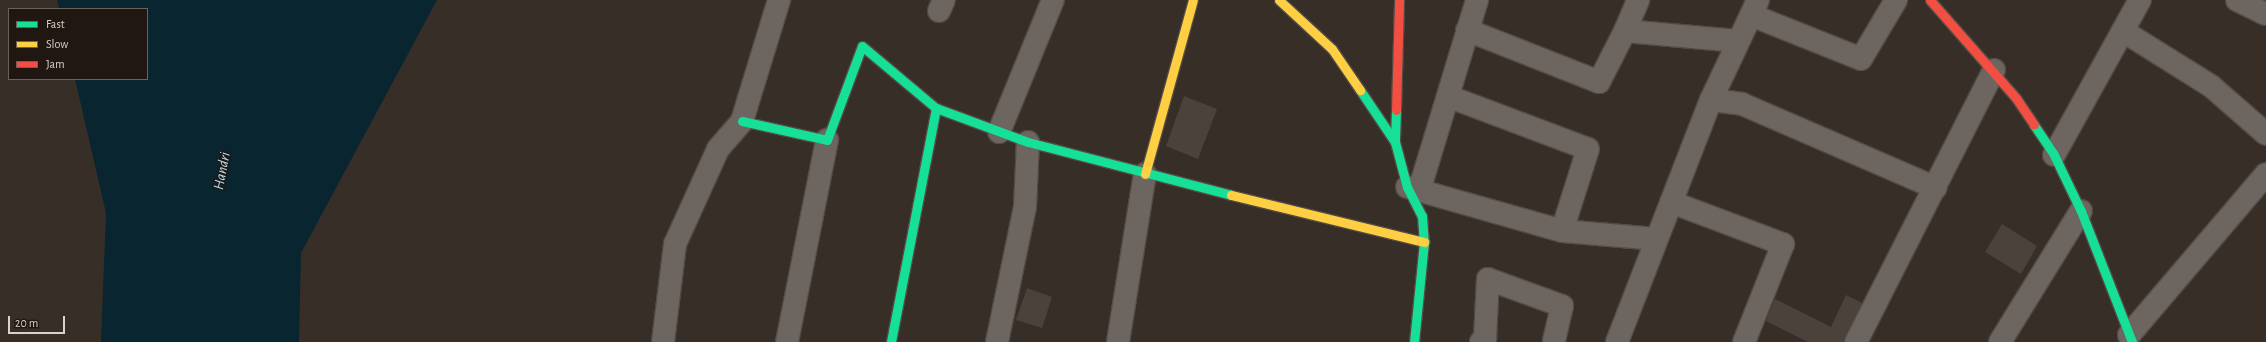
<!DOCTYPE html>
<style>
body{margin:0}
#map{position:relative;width:2266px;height:342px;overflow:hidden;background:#382e28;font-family:"Alegreya Sans",sans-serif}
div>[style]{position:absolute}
.water>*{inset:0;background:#092530}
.building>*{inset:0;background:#4c423c}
.roads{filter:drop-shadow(1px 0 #544b45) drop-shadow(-1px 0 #544b45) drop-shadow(0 1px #544b45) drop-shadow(0 -1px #544b45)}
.street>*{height:22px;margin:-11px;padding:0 11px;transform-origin:11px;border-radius:11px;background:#6d655f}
.fast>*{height:9px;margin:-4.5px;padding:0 4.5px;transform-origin:4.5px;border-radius:4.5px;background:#16e098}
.slow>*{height:9px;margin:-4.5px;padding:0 4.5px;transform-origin:4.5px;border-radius:4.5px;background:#ffcf43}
.jam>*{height:9px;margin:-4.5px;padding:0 4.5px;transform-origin:4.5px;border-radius:4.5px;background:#f24e42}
span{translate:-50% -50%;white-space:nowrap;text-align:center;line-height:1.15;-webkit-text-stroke:3px #201712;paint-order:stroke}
.water-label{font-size:15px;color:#b2e2fa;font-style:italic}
.legend{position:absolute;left:8px;top:8px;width:140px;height:72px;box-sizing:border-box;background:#201712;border:1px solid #6b615b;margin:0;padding:5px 7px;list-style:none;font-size:12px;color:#dcd0c8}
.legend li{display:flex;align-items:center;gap:8px;height:20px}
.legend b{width:20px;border:1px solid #6b615b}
.scale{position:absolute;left:8px;top:316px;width:57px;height:18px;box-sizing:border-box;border:2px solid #dcd0c8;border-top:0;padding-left:5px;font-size:12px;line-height:14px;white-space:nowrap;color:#dcd0c8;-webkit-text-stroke:3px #201712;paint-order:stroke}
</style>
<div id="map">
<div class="water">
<div style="clip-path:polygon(57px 0,437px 0,301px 253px,299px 342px,101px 342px,106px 213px,75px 79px,147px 79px,147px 9px,59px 9px)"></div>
</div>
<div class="building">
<div style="clip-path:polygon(1184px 96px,1217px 109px,1198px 159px,1166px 146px)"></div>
<div style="clip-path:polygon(2002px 224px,2037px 246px,2021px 274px,1985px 252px)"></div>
<div style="clip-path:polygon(1027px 288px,1052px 297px,1042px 328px,1016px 320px)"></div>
<div style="clip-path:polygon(1846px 295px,1862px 303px,1844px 342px,1808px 342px,1766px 321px,1775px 299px,1831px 327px)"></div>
</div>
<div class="roads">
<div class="street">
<div style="left:2237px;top:0;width:32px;rotate:26deg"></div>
<div style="left:939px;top:11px;width:12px;rotate:-66deg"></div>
<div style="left:1751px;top:15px;width:118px;rotate:21.8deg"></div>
<div style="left:1861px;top:59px;width:69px;rotate:-59.3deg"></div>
<div style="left:1467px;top:30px;width:142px;rotate:21.5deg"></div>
<div style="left:1599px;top:82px;width:57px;rotate:-63deg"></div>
<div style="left:1625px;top:31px;width:113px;rotate:5.1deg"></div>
<div style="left:1625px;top:31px;width:34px;rotate:-67deg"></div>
<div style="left:2123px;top:31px;width:104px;rotate:32deg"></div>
<div style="left:2211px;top:86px;width:73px;rotate:41.1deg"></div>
<div style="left:1450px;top:97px;width:147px;rotate:20.6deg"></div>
<div style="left:1588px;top:149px;width:86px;rotate:107.6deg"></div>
<div style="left:1711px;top:100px;width:31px;rotate:7deg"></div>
<div style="left:1742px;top:104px;width:211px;rotate:23.4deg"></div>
<div style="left:999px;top:132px;width:143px;rotate:-67.8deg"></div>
<div style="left:2054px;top:155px;width:177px;rotate:-61deg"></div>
<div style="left:1407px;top:187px;width:161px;rotate:15.8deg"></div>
<div style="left:1562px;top:231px;width:95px;rotate:4.8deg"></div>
<div style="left:1419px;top:191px;width:200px;rotate:-73.1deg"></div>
<div style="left:1671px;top:202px;width:120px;rotate:20.6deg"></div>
<div style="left:1783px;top:244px;width:105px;rotate:111.7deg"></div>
<div style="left:2129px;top:335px;width:211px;rotate:-49.6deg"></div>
<div style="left:663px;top:342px;width:99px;rotate:-83deg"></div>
<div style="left:675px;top:244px;width:104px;rotate:-65.6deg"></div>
<div style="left:718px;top:149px;width:37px;rotate:-49deg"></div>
<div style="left:742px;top:121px;width:127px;rotate:-73deg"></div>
<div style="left:787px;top:342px;width:206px;rotate:-78.8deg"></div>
<div style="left:997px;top:342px;width:138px;rotate:-78.3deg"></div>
<div style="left:1025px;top:207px;width:65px;rotate:-87.4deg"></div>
<div style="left:1118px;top:342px;width:170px;rotate:-80.9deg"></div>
<div style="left:1481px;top:342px;width:6px;rotate:-45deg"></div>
<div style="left:1485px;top:338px;width:59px;rotate:-87.1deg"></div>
<div style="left:1488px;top:279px;width:79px;rotate:20deg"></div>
<div style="left:1562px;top:306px;width:37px;rotate:103deg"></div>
<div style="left:1617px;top:342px;width:260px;rotate:-68.8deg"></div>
<div style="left:1711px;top:100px;width:110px;rotate:-64.8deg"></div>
<div style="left:1856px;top:342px;width:305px;rotate:-63.1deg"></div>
<div style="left:2000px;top:342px;width:154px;rotate:-58.3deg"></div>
</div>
<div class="fast">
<div style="left:1360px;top:90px;width:63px;rotate:56.1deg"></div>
<div style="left:936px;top:108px;width:98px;rotate:20.3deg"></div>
<div style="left:1028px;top:142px;width:210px;rotate:14.6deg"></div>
<div style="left:1396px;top:110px;width:32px;rotate:92deg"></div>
<div style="left:1395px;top:142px;width:47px;rotate:75.1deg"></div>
<div style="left:1407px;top:187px;width:33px;rotate:63deg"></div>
<div style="left:1422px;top:216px;width:26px;rotate:86deg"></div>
<div style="left:1424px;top:242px;width:100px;rotate:95.7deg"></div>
<div style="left:742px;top:121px;width:87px;rotate:12.6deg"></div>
<div style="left:827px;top:140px;width:100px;rotate:-69.6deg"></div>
<div style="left:862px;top:46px;width:97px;rotate:40deg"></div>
<div style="left:936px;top:108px;width:238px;rotate:100.9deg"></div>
<div style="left:2034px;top:125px;width:36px;rotate:56deg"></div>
<div style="left:2054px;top:155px;width:62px;rotate:64.3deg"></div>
<div style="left:2081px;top:211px;width:141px;rotate:68.7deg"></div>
</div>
<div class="slow">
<div style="left:1279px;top:0;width:72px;rotate:42.8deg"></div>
<div style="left:1332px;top:49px;width:50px;rotate:55.7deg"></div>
<div style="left:1145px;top:174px;width:180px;rotate:-74.6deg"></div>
<div style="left:1231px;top:195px;width:199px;rotate:13.7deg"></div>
</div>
<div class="jam">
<div style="left:1930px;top:0;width:130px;rotate:48.7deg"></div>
<div style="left:2016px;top:98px;width:32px;rotate:56deg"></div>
<div style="left:1396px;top:110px;width:110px;rotate:-88.4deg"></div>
</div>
</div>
<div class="water-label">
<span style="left:222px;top:171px;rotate:-79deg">Handri</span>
</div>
<ul class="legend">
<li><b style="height:5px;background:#16e098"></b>Fast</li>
<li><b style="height:5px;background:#ffcf43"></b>Slow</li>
<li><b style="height:5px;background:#f24e42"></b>Jam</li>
</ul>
<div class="scale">20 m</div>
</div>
